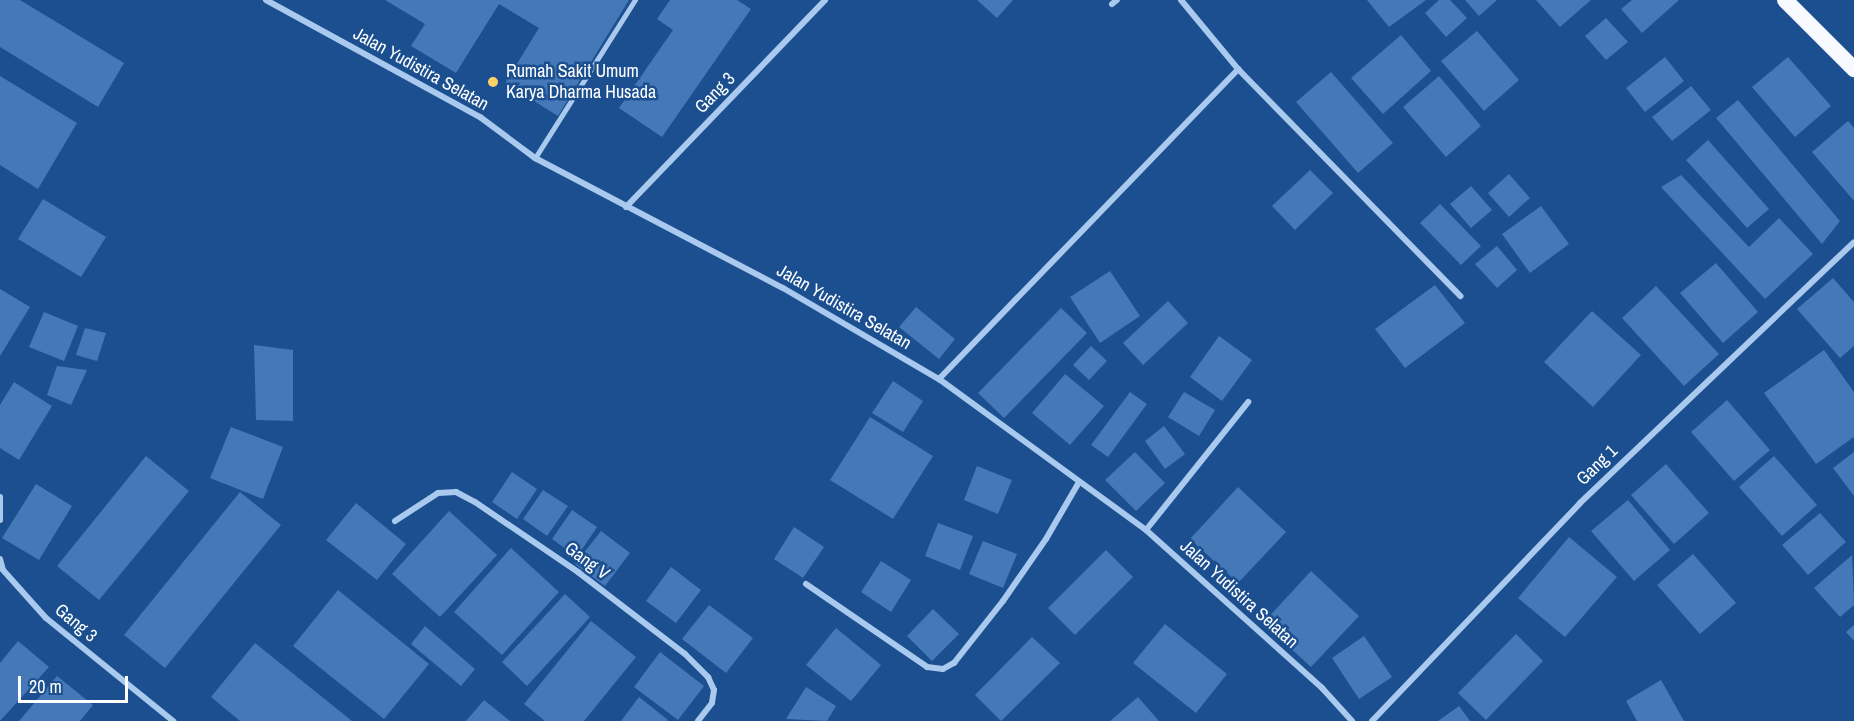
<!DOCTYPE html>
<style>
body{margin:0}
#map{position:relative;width:1854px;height:721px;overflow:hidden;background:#1b4f8f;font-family:"Archivo Narrow",sans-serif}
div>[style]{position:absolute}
.building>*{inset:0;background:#4478b7}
.service>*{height:4.5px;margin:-2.25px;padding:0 2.25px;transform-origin:2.25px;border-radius:2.25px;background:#a9c9ee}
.minor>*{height:6px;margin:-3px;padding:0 3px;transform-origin:3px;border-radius:3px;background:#a9c9ee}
.trunk>*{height:16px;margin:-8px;padding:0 8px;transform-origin:8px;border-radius:8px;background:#f8faff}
.dots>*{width:16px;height:16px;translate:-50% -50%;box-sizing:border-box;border:3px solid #1b4f8f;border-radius:50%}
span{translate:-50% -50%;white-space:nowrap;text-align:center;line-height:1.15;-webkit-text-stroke:5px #1b4f8f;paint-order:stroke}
.street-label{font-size:18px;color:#fff}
.poi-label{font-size:18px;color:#fff}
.left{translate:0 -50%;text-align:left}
.scale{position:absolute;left:18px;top:676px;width:110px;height:27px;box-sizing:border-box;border:3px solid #fff;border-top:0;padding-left:8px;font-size:18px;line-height:21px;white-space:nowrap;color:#fff;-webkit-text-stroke:4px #1b4f8f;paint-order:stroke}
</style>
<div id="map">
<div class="building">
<div style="clip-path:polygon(0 0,20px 0,124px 63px,98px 107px,0 47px)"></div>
<div style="clip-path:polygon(385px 0,629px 0,558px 116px,505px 83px,539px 28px,499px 4px,456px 73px,411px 46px,425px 24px)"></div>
<div style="clip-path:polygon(670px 0,737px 0,751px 9px,662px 137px,619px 108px,673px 30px,657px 19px)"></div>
<div style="clip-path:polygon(977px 0,1013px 0,997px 18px)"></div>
<div style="clip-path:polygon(1367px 0,1426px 0,1389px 27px)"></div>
<div style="clip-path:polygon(1439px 0,1450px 0,1467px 18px,1446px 37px,1425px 13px)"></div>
<div style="clip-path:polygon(1465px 0,1497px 0,1479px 16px)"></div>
<div style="clip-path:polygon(1536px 0,1591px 0,1560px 27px)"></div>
<div style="clip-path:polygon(1632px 0,1679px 0,1642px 33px,1621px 9px)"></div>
<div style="clip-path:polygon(1606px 18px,1628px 42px,1606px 60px,1585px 36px)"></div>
<div style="clip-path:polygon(1477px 31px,1519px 80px,1484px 111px,1441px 61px)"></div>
<div style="clip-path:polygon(1401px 35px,1431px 71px,1383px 114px,1351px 78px)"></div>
<div style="clip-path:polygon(1665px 57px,1684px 81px,1645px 112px,1626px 88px)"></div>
<div style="clip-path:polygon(1788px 57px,1831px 106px,1795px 137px,1752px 87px)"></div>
<div style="clip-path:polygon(1331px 72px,1393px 143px,1358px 173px,1296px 102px)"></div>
<div style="clip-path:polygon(0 76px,77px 123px,38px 189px,0 165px)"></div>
<div style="clip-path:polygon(1439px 76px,1481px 126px,1446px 157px,1403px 107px)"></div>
<div style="clip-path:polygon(1691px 86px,1711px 110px,1672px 141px,1652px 117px)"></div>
<div style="clip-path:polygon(1738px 100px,1840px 221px,1822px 244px,1716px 118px)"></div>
<div style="clip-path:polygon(1848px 121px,1854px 128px,1854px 201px,1812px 152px)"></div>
<div style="clip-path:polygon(1708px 140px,1769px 209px,1747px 228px,1686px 160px)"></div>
<div style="clip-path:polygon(1310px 170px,1333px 193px,1295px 230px,1272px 206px)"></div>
<div style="clip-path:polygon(1509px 174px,1530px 198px,1509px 217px,1488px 193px)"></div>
<div style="clip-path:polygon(1681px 175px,1749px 247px,1779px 218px,1813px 254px,1765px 299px,1661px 187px)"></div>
<div style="clip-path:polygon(1471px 186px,1492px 210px,1471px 228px,1450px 204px)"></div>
<div style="clip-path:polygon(43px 199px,106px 237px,81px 277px,18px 239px)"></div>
<div style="clip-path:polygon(1440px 204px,1481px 246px,1461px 265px,1420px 223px)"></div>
<div style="clip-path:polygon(1541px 206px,1569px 244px,1530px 273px,1502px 234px)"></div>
<div style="clip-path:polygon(1497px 246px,1517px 270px,1497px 288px,1475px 264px)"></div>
<div style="clip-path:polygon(1716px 263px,1758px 312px,1723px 343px,1680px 293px)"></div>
<div style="clip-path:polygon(1110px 271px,1140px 316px,1100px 343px,1070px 297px)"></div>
<div style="clip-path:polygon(1833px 278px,1854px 302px,1854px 346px,1840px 358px,1797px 309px)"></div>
<div style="clip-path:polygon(1435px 285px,1465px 323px,1405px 368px,1375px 329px)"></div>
<div style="clip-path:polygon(1656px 286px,1719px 354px,1684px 386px,1622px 318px)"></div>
<div style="clip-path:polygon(0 289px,30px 307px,0 356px)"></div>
<div style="clip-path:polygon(1168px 301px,1188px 323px,1143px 365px,1123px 343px)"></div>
<div style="clip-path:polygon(916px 307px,955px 339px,939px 359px,899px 327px)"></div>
<div style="clip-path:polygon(1061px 308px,1087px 333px,1004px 418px,978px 393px)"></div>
<div style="clip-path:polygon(1592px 311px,1641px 355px,1593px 407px,1544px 362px)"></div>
<div style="clip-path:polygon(44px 312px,78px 326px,64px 361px,29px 347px)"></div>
<div style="clip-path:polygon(85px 328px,106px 333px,97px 361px,76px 355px)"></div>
<div style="clip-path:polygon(1219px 336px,1252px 360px,1222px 401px,1190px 377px)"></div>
<div style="clip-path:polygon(254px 345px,293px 350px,293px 421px,256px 420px)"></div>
<div style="clip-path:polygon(1091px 346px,1107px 361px,1089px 380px,1073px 365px)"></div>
<div style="clip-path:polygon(1824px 350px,1854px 392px,1854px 437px,1816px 464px,1764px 393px)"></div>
<div style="clip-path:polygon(57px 366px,87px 370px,71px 405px,47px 395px)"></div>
<div style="clip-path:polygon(1065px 374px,1104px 406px,1070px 445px,1032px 413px)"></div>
<div style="clip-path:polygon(893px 381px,923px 401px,903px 432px,872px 413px)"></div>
<div style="clip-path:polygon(14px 382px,52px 406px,19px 460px,0 448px,0 405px)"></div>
<div style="clip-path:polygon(1130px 392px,1147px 404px,1108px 457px,1091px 445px)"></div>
<div style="clip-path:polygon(1184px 392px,1215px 410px,1199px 436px,1168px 417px)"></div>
<div style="clip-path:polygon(1727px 400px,1770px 450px,1734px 481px,1691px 432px)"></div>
<div style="clip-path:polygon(870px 417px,933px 456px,893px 519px,830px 480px)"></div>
<div style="clip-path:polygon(1164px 426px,1185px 454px,1165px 469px,1145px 441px)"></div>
<div style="clip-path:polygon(231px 427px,283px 447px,263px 499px,210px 478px)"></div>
<div style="clip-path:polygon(1135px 452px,1165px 483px,1136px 511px,1105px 480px)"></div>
<div style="clip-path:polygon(1854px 452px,1854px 496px,1833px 468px)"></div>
<div style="clip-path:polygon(146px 456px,189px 491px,99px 600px,57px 566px)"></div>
<div style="clip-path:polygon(1774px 456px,1817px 505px,1782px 536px,1739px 487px)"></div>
<div style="clip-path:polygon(1666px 464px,1709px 513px,1674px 544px,1631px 495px)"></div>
<div style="clip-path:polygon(977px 466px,1012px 480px,998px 514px,964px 500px)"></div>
<div style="clip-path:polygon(512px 472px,537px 489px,517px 519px,492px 502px)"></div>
<div style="clip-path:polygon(36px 484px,72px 506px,39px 560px,2px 538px)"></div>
<div style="clip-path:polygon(1238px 487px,1286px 532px,1238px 583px,1190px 539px)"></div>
<div style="clip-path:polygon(543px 490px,568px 506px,547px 536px,523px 519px)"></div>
<div style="clip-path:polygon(240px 492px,281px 525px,165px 668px,124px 635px)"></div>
<div style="clip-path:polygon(1628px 500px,1670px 550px,1634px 581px,1591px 531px)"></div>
<div style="clip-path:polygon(356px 503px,406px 544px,377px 580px,326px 540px)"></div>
<div style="clip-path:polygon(572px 510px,597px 527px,577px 557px,552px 539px)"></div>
<div style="clip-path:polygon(449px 511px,497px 555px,440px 617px,392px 574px)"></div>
<div style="clip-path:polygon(1820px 513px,1846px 542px,1808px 575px,1782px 545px)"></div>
<div style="clip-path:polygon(938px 523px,973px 536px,960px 570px,925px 556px)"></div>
<div style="clip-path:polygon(794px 527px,824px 547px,803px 578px,774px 559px)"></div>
<div style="clip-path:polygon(601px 531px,630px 553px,605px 586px,575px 564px)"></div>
<div style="clip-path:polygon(1569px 537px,1617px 577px,1565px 637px,1518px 598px)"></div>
<div style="clip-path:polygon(983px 541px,1017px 554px,1003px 588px,969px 574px)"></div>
<div style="clip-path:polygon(511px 548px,559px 592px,502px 655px,454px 612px)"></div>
<div style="clip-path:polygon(1106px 550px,1133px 577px,1075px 635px,1048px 608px)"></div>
<div style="clip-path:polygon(1693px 554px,1736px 603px,1700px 634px,1657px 585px)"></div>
<div style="clip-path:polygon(1852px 555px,1854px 605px,1840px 617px,1814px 588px)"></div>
<div style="clip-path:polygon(881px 561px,911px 580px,891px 612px,861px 592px)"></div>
<div style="clip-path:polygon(671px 567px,701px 590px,676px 623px,646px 601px)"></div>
<div style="clip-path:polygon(1311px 571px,1359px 616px,1311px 667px,1263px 623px)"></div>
<div style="clip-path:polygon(338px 590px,429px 664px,384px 719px,293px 646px)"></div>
<div style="clip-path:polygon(565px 594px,590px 617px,527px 686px,502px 662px)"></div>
<div style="clip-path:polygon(709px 605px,753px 638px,726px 673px,682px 639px)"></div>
<div style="clip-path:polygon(933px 609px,959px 634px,932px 661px,907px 636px)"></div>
<div style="clip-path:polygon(591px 621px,636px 657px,584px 721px,545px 721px,524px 704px)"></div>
<div style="clip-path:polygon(1165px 624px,1227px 674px,1196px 713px,1133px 663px)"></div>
<div style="clip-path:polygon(1854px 625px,1854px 641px,1846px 632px)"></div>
<div style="clip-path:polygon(425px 626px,475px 669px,461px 686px,411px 644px)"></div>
<div style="clip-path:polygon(836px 628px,881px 665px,851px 701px,806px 665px)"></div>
<div style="clip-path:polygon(1516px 634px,1543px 661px,1486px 720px,1458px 693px)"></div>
<div style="clip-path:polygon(1364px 636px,1392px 677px,1359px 699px,1332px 658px)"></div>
<div style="clip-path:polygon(1032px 637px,1060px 663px,1001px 721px,975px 695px)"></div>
<div style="clip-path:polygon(18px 641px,49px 667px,0 721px,0 663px)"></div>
<div style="clip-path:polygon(255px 643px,352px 721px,240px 721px,211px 697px)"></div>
<div style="clip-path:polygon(660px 652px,704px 686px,678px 720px,634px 687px)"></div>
<div style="clip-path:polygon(57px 676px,93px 705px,80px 721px,19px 721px)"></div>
<div style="clip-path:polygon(1661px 680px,1684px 721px,1637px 721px,1626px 701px)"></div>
<div style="clip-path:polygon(806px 687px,836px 706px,827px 721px,786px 719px)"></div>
<div style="clip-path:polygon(639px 697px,668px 720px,667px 721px,621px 721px)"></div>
<div style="clip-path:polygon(1138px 697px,1159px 721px,1110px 721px)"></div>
<div style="clip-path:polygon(484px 700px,510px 721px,466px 721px)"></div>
<div style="clip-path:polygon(1459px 706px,1470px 721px,1438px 721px)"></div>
</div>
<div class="service">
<div style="left:535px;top:158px;width:187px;rotate:-57.7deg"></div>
</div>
<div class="minor">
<div style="left:266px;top:0;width:244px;rotate:28.7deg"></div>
<div style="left:480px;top:117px;width:69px;rotate:36.7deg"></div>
<div style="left:535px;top:158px;width:280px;rotate:27.7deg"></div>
<div style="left:783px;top:288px;width:181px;rotate:30.3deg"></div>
<div style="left:939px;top:379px;width:256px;rotate:36.1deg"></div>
<div style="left:1146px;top:530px;width:237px;rotate:41.9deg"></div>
<div style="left:1322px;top:688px;width:45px;rotate:47.7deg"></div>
<div style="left:1181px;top:0;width:89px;rotate:50.4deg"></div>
<div style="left:1238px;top:69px;width:318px;rotate:45.6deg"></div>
<div style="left:1112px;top:4px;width:6px;rotate:-39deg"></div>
<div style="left:626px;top:207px;width:287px;rotate:-46.1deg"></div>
<div style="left:939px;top:379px;width:431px;rotate:-46deg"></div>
<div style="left:0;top:497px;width:23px;rotate:90deg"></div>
<div style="left:395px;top:521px;width:51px;rotate:-33.1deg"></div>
<div style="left:438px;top:493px;width:18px;rotate:-3deg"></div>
<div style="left:456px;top:492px;width:21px;rotate:28deg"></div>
<div style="left:475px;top:502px;width:125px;rotate:34.2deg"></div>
<div style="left:578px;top:572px;width:135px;rotate:37.5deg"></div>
<div style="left:685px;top:654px;width:33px;rotate:45deg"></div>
<div style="left:708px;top:677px;width:14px;rotate:65deg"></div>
<div style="left:714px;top:690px;width:13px;rotate:99deg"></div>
<div style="left:712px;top:703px;width:23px;rotate:128deg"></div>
<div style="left:1146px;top:530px;width:164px;rotate:-51.4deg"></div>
<div style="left:0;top:559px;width:11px;rotate:75deg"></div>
<div style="left:3px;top:570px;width:64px;rotate:48.1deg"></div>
<div style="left:46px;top:618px;width:164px;rotate:39deg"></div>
<div style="left:806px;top:584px;width:147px;rotate:34.4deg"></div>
<div style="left:927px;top:667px;width:16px;rotate:7deg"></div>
<div style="left:943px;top:669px;width:13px;rotate:-29deg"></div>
<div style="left:954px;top:663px;width:79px;rotate:-51.7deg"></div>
<div style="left:1003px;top:601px;width:75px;rotate:-55.3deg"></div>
<div style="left:1046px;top:539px;width:66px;rotate:-59.9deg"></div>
<div style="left:1372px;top:721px;width:301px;rotate:-46.3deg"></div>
<div style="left:1580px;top:503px;width:378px;rotate:-43.6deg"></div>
</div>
<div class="trunk">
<div style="left:1785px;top:0;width:98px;rotate:45deg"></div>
</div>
<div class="dots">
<div style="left:493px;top:82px;background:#ffd166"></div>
</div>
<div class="street-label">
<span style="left:421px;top:69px;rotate:29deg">Jalan Yudistira Selatan</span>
<span style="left:715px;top:93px;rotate:-46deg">Gang 3</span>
<span style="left:844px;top:307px;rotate:30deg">Jalan Yudistira Selatan</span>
<span style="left:1597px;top:465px;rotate:-44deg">Gang 1</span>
<span style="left:587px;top:561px;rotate:36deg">Gang V</span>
<span style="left:1239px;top:594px;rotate:42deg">Jalan Yudistira Selatan</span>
<span style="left:76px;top:623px;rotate:40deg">Gang 3</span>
</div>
<div class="poi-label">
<span class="left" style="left:506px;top:82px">Rumah Sakit Umum<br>Karya Dharma Husada</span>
</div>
<div class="scale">20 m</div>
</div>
